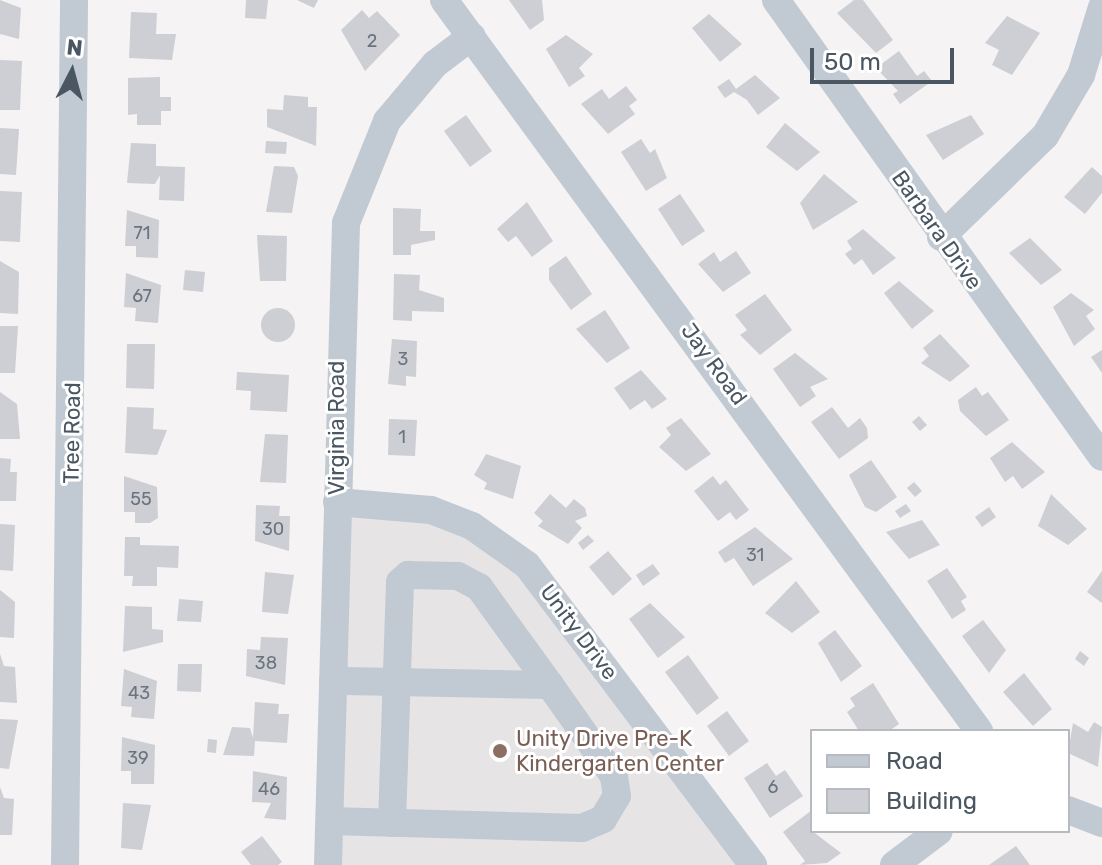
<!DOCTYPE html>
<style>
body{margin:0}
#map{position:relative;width:1102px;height:865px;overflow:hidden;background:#f5f3f3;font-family:Rubik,sans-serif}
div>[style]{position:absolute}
.education>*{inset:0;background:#e6e4e5}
.building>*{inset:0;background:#cdcfd5}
.round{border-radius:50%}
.minor>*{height:28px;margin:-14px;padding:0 14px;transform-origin:14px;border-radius:14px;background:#c1cad2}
.dots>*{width:22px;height:22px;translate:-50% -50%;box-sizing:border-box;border:4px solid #fff;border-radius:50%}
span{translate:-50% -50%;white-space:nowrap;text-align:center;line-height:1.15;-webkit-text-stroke:6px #fff;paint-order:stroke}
.number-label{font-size:18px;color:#6b747e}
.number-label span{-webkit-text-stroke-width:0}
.street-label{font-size:22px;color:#4a5661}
.education-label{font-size:22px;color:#785e54}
.left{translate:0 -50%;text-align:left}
.legend{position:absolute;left:810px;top:729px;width:260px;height:104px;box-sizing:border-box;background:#fff;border:2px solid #b7bbc0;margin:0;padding:10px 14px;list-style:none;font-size:24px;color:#4a5661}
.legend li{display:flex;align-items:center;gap:16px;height:40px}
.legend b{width:40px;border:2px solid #b7bbc0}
.north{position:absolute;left:32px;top:32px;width:80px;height:80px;-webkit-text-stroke:6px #fff;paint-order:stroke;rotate:6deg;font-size:22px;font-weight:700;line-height:32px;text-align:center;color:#4a5661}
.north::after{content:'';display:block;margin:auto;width:28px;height:36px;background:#4a5661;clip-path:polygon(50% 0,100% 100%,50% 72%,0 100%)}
.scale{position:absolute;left:810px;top:48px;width:144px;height:36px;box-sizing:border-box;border:4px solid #4a5661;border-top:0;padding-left:10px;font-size:24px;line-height:28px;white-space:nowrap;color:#4a5661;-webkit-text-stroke:6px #fff;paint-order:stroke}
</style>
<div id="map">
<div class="education">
<div style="clip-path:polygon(337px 502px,491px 538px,753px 865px,328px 865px)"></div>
</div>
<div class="building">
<div style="clip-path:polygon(0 0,21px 8px,19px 39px,0 34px)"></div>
<div style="clip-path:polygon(246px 0,268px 0,266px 19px,245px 18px)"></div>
<div style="clip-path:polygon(297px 0,318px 0,314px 8px)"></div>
<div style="clip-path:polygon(509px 0,542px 0,544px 20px,530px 30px)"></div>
<div style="clip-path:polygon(854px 0,863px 0,893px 40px,876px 53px,837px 13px)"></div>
<div style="clip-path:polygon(362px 10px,369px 18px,377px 11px,400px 35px,365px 71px,341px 30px)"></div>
<div style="clip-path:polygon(131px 12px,157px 13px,156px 34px,176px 34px,172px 60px,129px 58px)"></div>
<div style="clip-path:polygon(709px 14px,742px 44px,720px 62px,692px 28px)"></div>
<div style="clip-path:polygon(1007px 16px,1040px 33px,1012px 75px,992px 65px,999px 50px,985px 43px)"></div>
<div style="clip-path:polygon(566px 35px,593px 54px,579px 68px,585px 76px,569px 87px,546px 49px)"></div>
<div style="clip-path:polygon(899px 51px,917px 76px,924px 71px,932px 81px,900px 104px,893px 94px,898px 91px,876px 68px)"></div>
<div style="clip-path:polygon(0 60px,22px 61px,20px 110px,0 110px)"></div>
<div style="clip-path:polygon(755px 75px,780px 98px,758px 115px,747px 100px,734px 92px,725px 98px,717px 87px,729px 79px,736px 89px)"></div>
<div style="clip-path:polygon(160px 77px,160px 97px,171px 97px,171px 111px,161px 111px,161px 125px,137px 125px,137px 114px,128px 115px,128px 78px)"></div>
<div style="clip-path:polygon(626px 86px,637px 100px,629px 106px,635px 114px,608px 134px,581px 104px,602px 89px,609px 99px)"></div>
<div style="clip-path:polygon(284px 95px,308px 97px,308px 107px,317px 107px,316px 146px,267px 127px,267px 109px,283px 110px)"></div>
<div style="clip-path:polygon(466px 115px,492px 151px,470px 167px,444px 131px)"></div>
<div style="clip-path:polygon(971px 115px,984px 134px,943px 160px,926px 135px)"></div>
<div style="clip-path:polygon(785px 123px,820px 152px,797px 171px,766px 147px)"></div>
<div style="clip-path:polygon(0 128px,19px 129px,16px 175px,0 174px)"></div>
<div style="clip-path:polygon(641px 139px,650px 153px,655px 149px,667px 178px,646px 191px,621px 152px)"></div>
<div style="clip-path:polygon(266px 141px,287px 142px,286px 154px,265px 153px)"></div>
<div style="clip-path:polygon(131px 143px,156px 144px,156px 166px,185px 167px,184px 201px,159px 200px,160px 175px,155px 184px,127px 183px)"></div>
<div style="clip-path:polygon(274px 166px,294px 167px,298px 176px,292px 213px,266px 212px)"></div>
<div style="clip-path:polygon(1092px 167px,1102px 176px,1102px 193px,1085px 214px,1064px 197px)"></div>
<div style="clip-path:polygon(824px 174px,858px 202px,813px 230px,800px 203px)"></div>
<div style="clip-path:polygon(0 191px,22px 192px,20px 242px,0 241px)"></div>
<div style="clip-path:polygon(680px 194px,705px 231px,682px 246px,658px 209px)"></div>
<div style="clip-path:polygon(527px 202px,553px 241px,532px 257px,516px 236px,508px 242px,497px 229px)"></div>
<div style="clip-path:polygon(393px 208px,421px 209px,420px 231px,435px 231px,435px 240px,411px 245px,411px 255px,393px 255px)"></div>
<div style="clip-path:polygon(127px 210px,159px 220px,158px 258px,136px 257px,136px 246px,125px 246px)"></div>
<div style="clip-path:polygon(863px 229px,896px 258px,873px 275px,862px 259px,854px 265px,845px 254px,852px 249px,847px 241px)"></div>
<div style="clip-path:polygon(257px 235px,287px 236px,286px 281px,260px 281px)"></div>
<div style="clip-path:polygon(1030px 238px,1062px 270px,1041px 285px,1009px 253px)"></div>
<div style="clip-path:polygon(736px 251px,751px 273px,723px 292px,698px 264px,714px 252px,720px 262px)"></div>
<div style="clip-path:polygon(566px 256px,592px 294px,571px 310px,549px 280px,549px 268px)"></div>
<div style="clip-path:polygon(0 261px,19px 272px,18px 314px,0 313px)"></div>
<div style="clip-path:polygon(185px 270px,205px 272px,203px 292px,183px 290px)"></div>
<div style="clip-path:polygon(126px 273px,161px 285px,158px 323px,135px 321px,136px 308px,124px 307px)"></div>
<div style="clip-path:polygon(394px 274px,420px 275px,419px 290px,444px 298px,444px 312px,412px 311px,412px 321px,393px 320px)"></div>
<div style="clip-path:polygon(899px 281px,934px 311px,912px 329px,884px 293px)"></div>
<div style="clip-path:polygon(1071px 293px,1094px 310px,1086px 316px,1095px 329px,1074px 346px,1053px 307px)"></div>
<div style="clip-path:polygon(765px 294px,792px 330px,760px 355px,740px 335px,747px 330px,735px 315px)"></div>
<div class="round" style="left:261px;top:308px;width:34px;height:34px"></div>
<div style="clip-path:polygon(605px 310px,630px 348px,607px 363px,576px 329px)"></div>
<div style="clip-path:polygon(0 326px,18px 326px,15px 373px,0 373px)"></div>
<div style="clip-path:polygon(940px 334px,970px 366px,950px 382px,921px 363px,929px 356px,923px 348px)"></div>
<div style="clip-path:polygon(392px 339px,417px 341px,416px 377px,406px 376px,406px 386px,388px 384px)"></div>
<div style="clip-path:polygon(127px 344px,155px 344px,154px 389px,126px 388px)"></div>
<div style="clip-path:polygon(1102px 350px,1102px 373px,1091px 357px)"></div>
<div style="clip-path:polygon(795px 353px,828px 379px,810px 387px,816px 396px,800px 407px,773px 369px)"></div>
<div style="clip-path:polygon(641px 370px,667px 399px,652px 409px,645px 400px,630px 410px,614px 388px)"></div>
<div style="clip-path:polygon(237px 372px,289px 375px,287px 412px,250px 410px,251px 391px,236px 390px)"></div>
<div style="clip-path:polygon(976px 387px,982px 396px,988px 392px,1009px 420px,986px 436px,960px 411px,958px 400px)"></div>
<div style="clip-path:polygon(0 392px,17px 404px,20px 439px,0 439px)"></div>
<div style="clip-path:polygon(127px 407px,154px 408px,153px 429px,167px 430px,157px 455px,125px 453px)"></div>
<div style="clip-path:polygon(832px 407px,848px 428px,860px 418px,867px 428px,868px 438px,839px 459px,811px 422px)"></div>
<div style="clip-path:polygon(919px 416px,927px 425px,920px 431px,912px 422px)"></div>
<div style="clip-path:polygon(681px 418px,711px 454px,686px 471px,659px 447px,671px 435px,666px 428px)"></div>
<div style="clip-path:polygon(389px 419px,417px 420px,415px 456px,388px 455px)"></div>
<div style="clip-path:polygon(265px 434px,288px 435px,286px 483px,260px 482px)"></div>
<div style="clip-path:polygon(1012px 442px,1045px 472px,1022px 489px,1013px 476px,1005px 482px,990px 458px)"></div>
<div style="clip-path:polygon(486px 454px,521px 466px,513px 499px,484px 489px,487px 483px,474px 475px)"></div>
<div style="clip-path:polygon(0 458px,11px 459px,10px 472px,17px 472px,16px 501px,0 501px)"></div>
<div style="clip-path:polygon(871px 460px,897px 497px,876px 512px,865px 507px,849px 475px)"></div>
<div style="clip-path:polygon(124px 476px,157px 487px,158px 518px,150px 523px,135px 523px,135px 512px,124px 512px)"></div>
<div style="clip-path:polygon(713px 476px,720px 485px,726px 480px,749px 510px,736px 520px,730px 512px,718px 521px,694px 491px)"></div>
<div style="clip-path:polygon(914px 482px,922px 491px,915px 497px,907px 488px)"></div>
<div style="clip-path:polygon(550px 494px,566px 508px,574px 499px,585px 508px,587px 516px,575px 521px,582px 528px,568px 544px,538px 526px,543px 521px,534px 513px)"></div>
<div style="clip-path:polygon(1051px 494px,1087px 529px,1068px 545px,1038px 526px)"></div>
<div style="clip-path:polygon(906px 504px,911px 511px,900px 518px,895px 511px)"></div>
<div style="clip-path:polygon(256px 505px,280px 506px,279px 516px,290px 516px,289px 551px,255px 541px)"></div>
<div style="clip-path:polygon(989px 507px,996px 517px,982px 527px,975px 517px)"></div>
<div style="clip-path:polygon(922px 520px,940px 545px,909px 559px,886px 532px)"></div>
<div style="clip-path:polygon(0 524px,15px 525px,13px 571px,0 570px)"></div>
<div style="clip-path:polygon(755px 527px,793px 559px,753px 586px,734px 558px,725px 563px,718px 552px)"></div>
<div style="clip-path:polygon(588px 535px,594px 541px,583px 550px,578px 543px)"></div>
<div style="clip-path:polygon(125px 537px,140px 537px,140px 545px,179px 546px,178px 568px,157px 567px,157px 586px,132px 586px,133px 576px,124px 576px)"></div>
<div style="clip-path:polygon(608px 551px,632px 579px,613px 596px,589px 567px)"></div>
<div style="clip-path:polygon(653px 564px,660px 574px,643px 586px,636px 575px)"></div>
<div style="clip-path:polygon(947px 568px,967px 597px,961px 601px,966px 610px,952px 619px,927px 581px)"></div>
<div style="clip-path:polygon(1102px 571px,1102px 603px,1087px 592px)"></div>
<div style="clip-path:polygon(265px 572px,294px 575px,288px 614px,262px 612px)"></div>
<div style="clip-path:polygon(796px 581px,820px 612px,792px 633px,765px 613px)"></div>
<div style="clip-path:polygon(0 590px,15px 602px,14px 638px,0 637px)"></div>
<div style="clip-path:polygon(179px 599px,203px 601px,201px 622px,177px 621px)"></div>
<div style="clip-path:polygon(650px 603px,685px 637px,658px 658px,629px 619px)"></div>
<div style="clip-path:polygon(125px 606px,152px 607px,152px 629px,163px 630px,163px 642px,123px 652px)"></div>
<div style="clip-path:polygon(983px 620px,1006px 650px,989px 673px,962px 636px)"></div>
<div style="clip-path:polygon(835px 630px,862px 666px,841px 682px,818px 643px)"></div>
<div style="clip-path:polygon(261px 637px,288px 638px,285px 685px,246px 676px,247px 649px,260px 650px)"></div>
<div style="clip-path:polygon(1080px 651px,1089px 658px,1084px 666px,1075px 659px)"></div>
<div style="clip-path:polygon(0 654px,4px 666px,15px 667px,17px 703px,0 702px)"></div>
<div style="clip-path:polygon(688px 655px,719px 698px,697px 715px,665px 672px)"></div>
<div style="clip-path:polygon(178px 664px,202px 664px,201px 692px,177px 691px)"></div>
<div style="clip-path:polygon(124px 669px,157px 681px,154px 719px,131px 717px,132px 707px,121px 706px)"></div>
<div style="clip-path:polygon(1024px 673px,1052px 709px,1033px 726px,1003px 692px)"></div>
<div style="clip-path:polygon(873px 683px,899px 724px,889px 731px,859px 731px,847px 712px,855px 706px,850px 698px)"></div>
<div style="clip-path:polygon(255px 702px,279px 704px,278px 714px,289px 714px,287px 743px,255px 741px,254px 756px,223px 755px,232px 727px,250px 728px,253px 738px)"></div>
<div style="clip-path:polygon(727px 711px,749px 741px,729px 756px,707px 726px)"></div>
<div style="clip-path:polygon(0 719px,18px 720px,9px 769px,0 768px)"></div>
<div style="clip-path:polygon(1094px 722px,1102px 727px,1098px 767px,1068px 753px,1073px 723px,1088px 732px)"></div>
<div style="clip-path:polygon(122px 737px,155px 745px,154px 784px,131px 784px,131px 771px,121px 771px)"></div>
<div style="clip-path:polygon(208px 739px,217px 740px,216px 753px,207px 752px)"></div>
<div style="clip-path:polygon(767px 763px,776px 776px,785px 770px,803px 796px,770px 818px,744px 778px)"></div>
<div style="clip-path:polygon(253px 771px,287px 777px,286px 820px,264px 818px,271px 803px,252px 802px)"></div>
<div style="clip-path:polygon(0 787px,4px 798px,14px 799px,12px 835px,0 835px)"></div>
<div style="clip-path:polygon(123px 803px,151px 805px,142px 850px,121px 848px)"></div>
<div style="clip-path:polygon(812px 810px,812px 831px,841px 853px,827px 863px,800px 865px,805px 861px,783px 832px)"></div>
<div style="clip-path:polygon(262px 836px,282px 862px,278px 865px,251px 865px,241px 852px)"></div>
<div style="clip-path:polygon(1016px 846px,1030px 865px,989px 865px)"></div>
</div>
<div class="minor">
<div style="left:444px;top:0;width:906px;rotate:53.8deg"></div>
<div style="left:776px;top:0;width:561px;rotate:54.5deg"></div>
<div style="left:941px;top:237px;width:145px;rotate:-44.2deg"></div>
<div style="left:1045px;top:136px;width:71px;rotate:-59.5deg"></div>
<div style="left:1081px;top:75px;width:71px;rotate:-72.8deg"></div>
<div style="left:337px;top:502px;width:94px;rotate:4.9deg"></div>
<div style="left:431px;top:510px;width:44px;rotate:21.3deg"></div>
<div style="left:472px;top:526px;width:67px;rotate:35.3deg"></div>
<div style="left:527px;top:565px;width:376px;rotate:53deg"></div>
<div style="left:1068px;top:810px;width:36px;rotate:21deg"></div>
<div style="left:330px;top:821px;width:252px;rotate:1.6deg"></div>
<div style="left:582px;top:828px;width:23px;rotate:-23deg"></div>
<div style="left:603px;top:819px;width:27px;rotate:-59deg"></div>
<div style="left:617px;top:796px;width:20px;rotate:-99deg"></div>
<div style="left:614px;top:776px;width:111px;rotate:-125.1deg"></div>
<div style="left:550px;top:685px;width:217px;rotate:-178.9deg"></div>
<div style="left:392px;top:823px;width:241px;rotate:-88.1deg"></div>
<div style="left:400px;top:582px;width:11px;rotate:-41deg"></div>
<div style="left:408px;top:575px;width:50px;rotate:1.1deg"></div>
<div style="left:458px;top:576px;width:24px;rotate:28deg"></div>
<div style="left:479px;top:587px;width:121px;rotate:54.1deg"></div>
<div style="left:65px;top:865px;width:865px;rotate:-89.4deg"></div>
<div style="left:328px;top:865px;width:642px;rotate:-88.39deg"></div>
<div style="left:346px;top:223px;width:110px;rotate:-68.1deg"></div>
<div style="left:387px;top:121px;width:75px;rotate:-49.9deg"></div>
<div style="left:435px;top:64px;width:46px;rotate:-37.1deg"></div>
<div style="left:894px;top:865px;width:56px;rotate:-37.1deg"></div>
</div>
<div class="dots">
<div style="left:500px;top:751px;background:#8d6e63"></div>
</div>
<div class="number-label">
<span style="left:372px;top:41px">2</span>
<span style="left:142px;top:233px">71</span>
<span style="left:142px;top:296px">67</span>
<span style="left:403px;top:359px">3</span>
<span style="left:402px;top:437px">1</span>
<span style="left:141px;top:499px">55</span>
<span style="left:273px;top:529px">30</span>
<span style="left:755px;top:555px">31</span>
<span style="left:266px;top:663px">38</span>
<span style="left:139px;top:693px">43</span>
<span style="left:138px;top:758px">39</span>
<span style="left:773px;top:787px">6</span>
<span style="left:269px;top:789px">46</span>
</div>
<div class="street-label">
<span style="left:937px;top:230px;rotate:55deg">Barbara Drive</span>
<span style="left:714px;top:364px;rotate:54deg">Jay Road</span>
<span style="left:337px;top:428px;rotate:-90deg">Virginia Road</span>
<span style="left:72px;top:433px;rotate:-89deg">Tree Road</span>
<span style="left:579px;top:632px;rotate:53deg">Unity Drive</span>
</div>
<div class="education-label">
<span class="left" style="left:516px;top:751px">Unity Drive Pre-K<br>Kindergarten Center</span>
</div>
<ul class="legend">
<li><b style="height:10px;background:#c1cad2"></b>Road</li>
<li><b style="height:22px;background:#cdcfd5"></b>Building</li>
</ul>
<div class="north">N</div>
<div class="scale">50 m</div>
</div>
